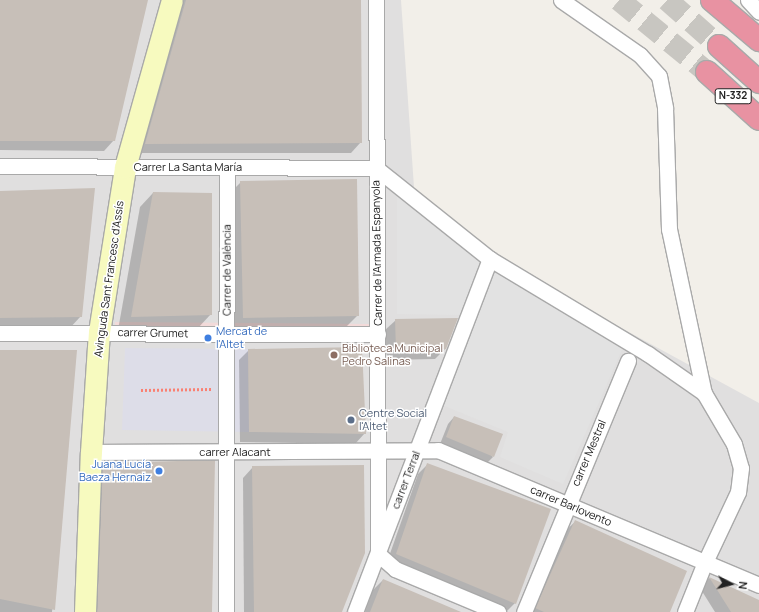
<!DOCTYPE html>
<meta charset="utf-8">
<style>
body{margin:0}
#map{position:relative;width:759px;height:612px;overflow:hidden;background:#f2efe9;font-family:Manrope,sans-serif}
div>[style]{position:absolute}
.residential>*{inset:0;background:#e0dfdf}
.commercial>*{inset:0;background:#f2dad9}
.parking>*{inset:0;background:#e2e2e2}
.plaza>*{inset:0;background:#dddde8}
.shadow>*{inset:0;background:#0003}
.building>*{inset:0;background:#c7bfb8}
.highway-tunnel>*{height:22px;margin-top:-11px;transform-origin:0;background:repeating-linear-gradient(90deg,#c8c6c1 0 22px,transparent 0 33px)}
.path>*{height:2.5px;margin-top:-1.25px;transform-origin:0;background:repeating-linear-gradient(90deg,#fa8072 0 2px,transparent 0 4px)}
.roads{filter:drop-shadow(1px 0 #a9a9a9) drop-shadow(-1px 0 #a9a9a9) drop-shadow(0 1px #a9a9a9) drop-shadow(0 -1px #a9a9a9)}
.street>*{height:15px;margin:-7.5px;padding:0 7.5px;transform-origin:7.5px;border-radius:7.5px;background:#fff}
.secondary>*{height:21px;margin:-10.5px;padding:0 10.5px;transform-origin:10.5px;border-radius:10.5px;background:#f7fabf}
.highway>*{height:22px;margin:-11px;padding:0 11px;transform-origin:11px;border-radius:11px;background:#e892a2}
.dots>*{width:11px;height:11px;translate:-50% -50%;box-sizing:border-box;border:2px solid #fff;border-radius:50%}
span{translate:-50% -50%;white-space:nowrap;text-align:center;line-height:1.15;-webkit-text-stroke:3px #fff;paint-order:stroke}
.shield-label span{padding:1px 3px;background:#fff;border:1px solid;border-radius:3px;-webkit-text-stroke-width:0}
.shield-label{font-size:10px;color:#222;font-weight:700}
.street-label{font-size:11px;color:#222}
.shop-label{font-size:11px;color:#366cbe}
.left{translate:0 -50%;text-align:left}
.right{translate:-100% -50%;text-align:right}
.education-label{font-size:11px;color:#785e54}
.service-label{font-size:11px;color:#4e5e75}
.north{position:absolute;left:711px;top:564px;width:40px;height:40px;-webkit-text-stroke:3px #fff;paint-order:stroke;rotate:97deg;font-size:11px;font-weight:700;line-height:16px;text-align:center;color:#222}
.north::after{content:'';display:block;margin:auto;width:14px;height:18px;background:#222;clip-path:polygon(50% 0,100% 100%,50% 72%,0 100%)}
</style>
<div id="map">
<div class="residential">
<div style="clip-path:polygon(0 0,401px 0,416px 216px,759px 403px,759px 612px,0 612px)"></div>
</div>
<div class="commercial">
<div style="clip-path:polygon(115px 322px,371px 324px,371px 342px,115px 340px)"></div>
</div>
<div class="parking">
<div style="clip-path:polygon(397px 195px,624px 345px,563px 484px,500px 457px,508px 432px,430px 400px,463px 315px,397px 314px)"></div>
</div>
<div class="plaza">
<div style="clip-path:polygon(125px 348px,248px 349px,249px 432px,122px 430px)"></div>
</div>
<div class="shadow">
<div style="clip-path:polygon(0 0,147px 0,114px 140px,104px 151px,0 150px)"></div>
<div style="clip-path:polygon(179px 0,360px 0,361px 142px,351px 153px,136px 153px)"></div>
<div style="clip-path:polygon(241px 182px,358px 315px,345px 328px,230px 330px,228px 195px)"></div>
<div style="clip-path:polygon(0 192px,81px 316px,68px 330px,0 330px)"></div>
<div style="clip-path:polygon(153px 193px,211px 314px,198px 328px,118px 330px,140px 207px)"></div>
<div style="clip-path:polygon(396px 320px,445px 349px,435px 359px,387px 360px,385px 330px)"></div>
<div style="clip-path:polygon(249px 350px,365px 433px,355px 444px,240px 442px,239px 360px)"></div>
<div style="clip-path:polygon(0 351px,76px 351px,52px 612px,0 612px)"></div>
<div style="clip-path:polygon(454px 417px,493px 457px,487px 463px,440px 444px,448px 424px)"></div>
<div style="clip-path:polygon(103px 464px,211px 612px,85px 612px,90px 478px)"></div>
<div style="clip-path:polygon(428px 464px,515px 603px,506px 612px,386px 565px,418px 474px)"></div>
<div style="clip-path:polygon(253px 467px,341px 612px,244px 612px,243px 478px)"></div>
<div style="clip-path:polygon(576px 521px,669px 612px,527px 612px,562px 534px)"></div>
<div style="clip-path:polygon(709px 578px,759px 602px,759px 612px,715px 612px,700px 588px)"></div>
<div style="clip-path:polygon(383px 580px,459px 612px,365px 612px,373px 590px)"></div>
</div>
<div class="building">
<div style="clip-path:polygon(0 0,148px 0,115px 141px,0 141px)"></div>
<div style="clip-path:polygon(186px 0,361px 0,362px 143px,145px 144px)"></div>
<div style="clip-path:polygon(357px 179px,359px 316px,243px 318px,240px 181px)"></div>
<div style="clip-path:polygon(95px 188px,82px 317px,0 318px,0 191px)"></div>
<div style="clip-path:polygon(153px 192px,212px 193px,212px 315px,131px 317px)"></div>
<div style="clip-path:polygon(458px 318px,446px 349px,396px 351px,395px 319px)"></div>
<div style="clip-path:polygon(362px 347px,366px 434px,249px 432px,248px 349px)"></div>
<div style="clip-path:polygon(0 350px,77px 350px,55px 610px,0 599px)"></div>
<div style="clip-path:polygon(454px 416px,503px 434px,494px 457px,446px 437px)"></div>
<div style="clip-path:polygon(215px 460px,212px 612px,97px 612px,103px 463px)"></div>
<div style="clip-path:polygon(427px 463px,551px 509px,516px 604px,396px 554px)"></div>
<div style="clip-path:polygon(364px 465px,365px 553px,342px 612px,254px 612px,252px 466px)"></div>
<div style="clip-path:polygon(575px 520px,687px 571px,670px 612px,544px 612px,535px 608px)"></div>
<div style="clip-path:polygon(709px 577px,759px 600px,759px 612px,731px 612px)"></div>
<div style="clip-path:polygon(383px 579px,461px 612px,370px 612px)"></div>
</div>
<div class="highway-tunnel">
<div style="left:619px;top:0;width:114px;rotate:39.3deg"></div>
<div style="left:667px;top:0;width:69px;rotate:41.5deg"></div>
</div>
<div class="path">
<div style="left:141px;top:390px;width:71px;rotate:-0.8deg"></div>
</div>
<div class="roads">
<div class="street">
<div style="left:376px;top:0;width:554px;rotate:89.79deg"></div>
<div style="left:378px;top:554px;width:23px;rotate:41deg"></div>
<div style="left:395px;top:569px;width:112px;rotate:22.7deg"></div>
<div style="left:561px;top:0;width:96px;rotate:34.8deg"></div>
<div style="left:640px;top:55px;width:28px;rotate:48deg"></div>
<div style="left:659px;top:76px;width:33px;rotate:79deg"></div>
<div style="left:665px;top:108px;width:121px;rotate:88.1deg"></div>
<div style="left:669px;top:229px;width:168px;rotate:78deg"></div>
<div style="left:704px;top:393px;width:59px;rotate:59.5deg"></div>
<div style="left:734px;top:444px;width:25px;rotate:74deg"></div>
<div style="left:741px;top:468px;width:24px;rotate:97deg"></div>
<div style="left:738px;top:492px;width:77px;rotate:115.2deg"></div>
<div style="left:705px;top:562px;width:54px;rotate:111.8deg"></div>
<div style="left:748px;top:0;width:16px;rotate:47deg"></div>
<div style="left:0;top:166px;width:376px;rotate:0.3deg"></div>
<div style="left:376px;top:168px;width:146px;rotate:38.6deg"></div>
<div style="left:490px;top:259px;width:184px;rotate:31deg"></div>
<div style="left:648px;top:354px;width:68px;rotate:34.9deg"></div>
<div style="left:0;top:333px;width:378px;rotate:0.2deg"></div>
<div style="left:91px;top:452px;width:347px;rotate:-0.3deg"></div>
<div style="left:438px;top:450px;width:348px;rotate:22.8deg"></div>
<div style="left:226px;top:612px;width:445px;rotate:-89.9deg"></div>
<div style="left:355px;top:612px;width:378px;rotate:-69.1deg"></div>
<div style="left:524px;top:612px;width:272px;rotate:-67.5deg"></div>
</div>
<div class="secondary">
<div style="left:85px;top:612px;width:160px;rotate:-87.9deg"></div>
<div style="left:91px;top:452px;width:120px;rotate:-86.2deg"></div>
<div style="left:99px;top:332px;width:167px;rotate:-81deg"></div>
<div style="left:125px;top:167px;width:173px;rotate:-74.3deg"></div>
</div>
<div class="highway">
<div style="left:712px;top:0;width:62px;rotate:40.4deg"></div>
<div style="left:719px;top:46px;width:54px;rotate:42deg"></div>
<div style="left:707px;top:72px;width:70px;rotate:42.1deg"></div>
</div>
</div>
<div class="dots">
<div style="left:208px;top:338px;background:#3f7fe0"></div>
<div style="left:334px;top:355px;background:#8d6e63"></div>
<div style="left:351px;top:420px;background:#5c6f8a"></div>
<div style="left:159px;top:471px;background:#3f7fe0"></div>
</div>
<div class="shield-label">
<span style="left:733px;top:96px">N-332</span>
</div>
<div class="street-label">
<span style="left:188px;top:167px">Carrer La Santa María</span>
<span style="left:377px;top:253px;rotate:-91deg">Carrer de l'Armada Espanyola</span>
<span style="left:227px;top:270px;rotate:-90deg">Carrer de València</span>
<span style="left:109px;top:279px;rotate:-82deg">Avinguda Sant Francesc d’Assís</span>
<span style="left:153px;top:333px;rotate:1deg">carrer Grumet</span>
<span style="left:235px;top:452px">carrer Alacant</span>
<span style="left:589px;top:453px;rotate:-67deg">carrer Mestral</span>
<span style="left:406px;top:480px;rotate:-69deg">carrer Terral</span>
<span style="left:571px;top:506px;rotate:23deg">carrer Barlovento</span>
</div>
<div class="shop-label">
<span class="left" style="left:216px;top:338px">Mercat de<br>l'Altet</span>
<span class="right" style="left:151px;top:471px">Juana Lucía<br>Baeza Hernaiz</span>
</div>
<div class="education-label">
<span class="left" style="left:342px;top:355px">Biblioteca Municipal<br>Pedro Salinas</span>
</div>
<div class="service-label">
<span class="left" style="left:359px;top:420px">Centre Social<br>l'Altet</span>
</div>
<div class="north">N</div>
</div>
